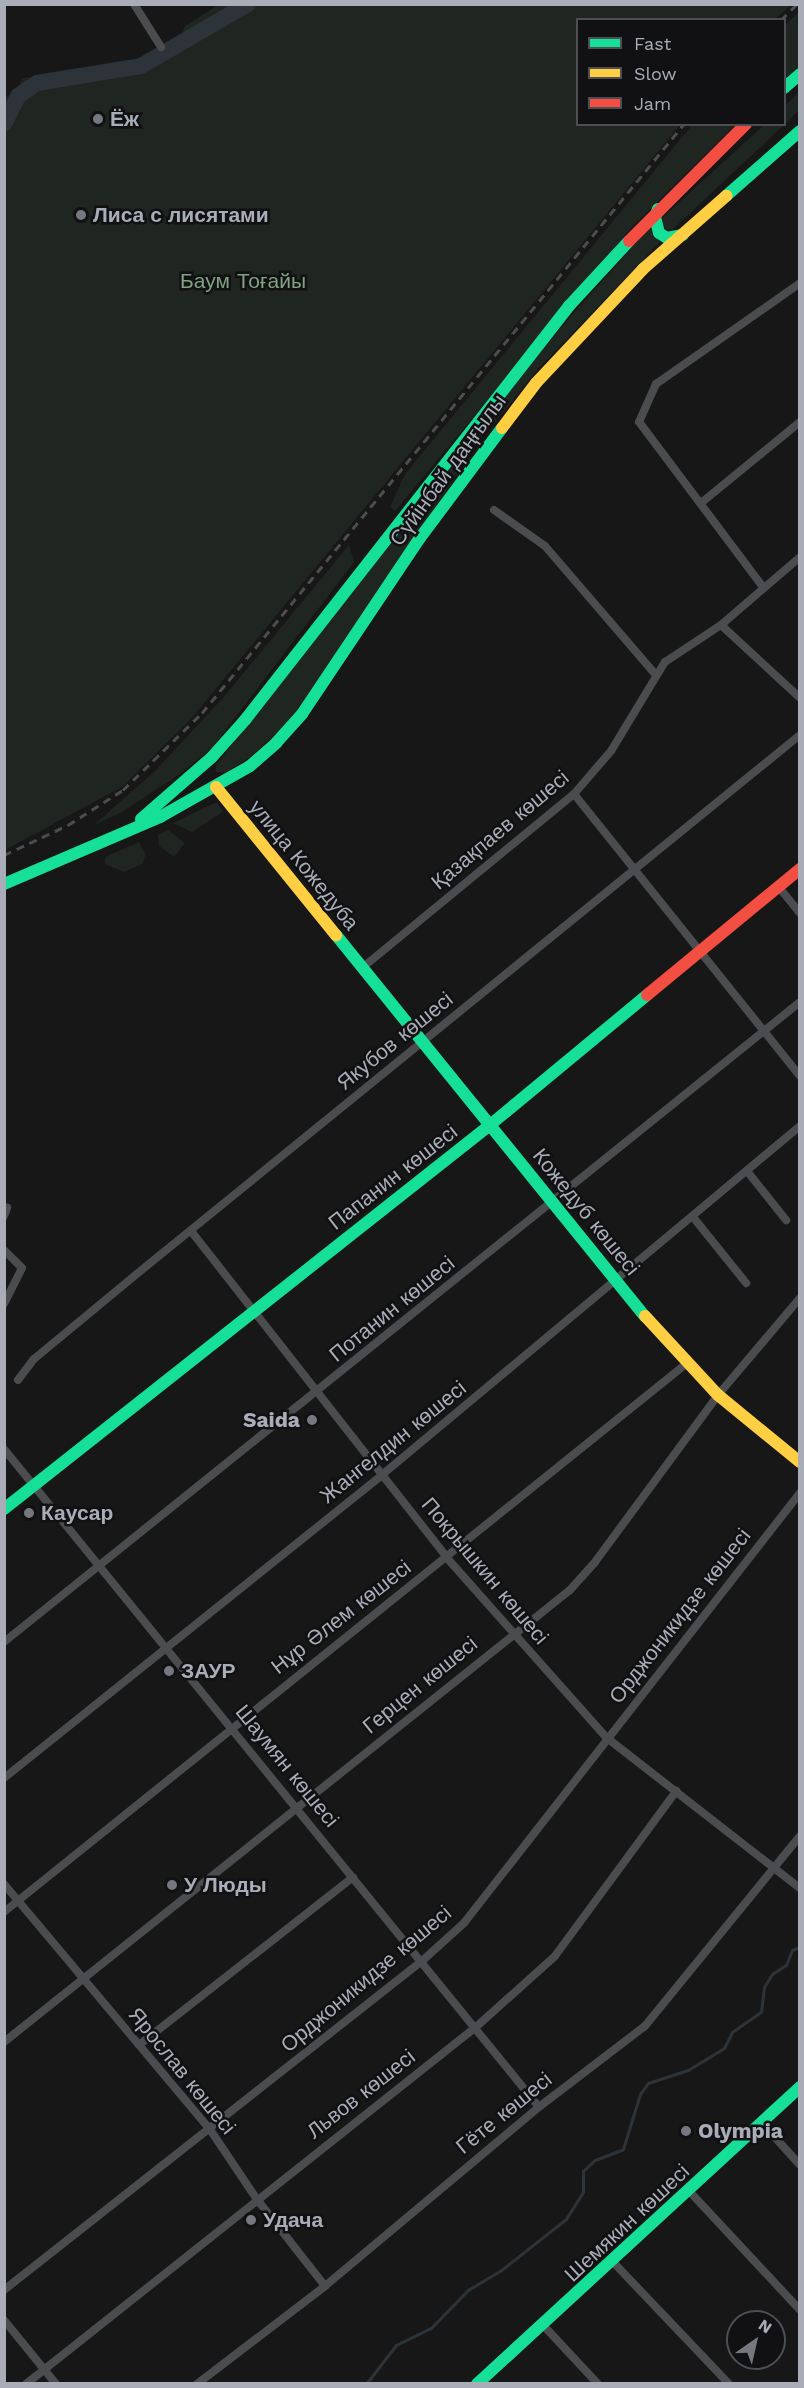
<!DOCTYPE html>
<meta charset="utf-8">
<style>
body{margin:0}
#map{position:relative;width:804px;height:2388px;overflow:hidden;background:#171717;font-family:"Work Sans",sans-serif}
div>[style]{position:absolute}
.green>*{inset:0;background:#1f2520}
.stream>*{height:3px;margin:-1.5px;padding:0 1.5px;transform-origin:1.5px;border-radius:1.5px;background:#2c343a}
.river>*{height:16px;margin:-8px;padding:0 8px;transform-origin:8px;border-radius:8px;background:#2c343a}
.street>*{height:8px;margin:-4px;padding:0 4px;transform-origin:4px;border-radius:4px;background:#4b4c4f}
.fast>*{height:12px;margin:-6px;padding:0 6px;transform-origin:6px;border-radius:6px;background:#16e098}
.slow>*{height:12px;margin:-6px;padding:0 6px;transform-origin:6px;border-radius:6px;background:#ffcf43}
.jam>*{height:12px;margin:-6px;padding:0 6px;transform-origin:6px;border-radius:6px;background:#f24e42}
.rail>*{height:3px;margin-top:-1.5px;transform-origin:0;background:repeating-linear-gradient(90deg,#4b4d4e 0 8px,transparent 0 14px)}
.dots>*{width:16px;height:16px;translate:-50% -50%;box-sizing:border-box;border:3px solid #111113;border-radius:50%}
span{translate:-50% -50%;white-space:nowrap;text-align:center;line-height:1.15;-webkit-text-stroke:5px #111113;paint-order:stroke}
.poi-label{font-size:21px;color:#a8adb7;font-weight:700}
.left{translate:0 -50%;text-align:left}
.right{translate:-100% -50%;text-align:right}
.park-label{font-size:21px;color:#80a182}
.street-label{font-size:21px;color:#a8adb7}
.frame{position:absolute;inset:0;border:6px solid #a8adb7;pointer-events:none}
.legend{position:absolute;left:576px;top:18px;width:210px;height:108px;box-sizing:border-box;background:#111113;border:2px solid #4d4f55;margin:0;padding:8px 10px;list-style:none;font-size:18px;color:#a8adb7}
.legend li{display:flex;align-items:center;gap:12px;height:30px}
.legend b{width:30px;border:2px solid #4d4f55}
.north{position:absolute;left:726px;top:2310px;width:60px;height:60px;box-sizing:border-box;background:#111113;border:2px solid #4d4f55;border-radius:50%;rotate:34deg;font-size:16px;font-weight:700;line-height:24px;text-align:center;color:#a8adb7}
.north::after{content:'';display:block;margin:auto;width:21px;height:27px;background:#75787f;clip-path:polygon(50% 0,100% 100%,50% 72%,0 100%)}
</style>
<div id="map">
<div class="green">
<div style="clip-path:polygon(218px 5px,791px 5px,775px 19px,578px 20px,578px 124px,680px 125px,191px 719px,122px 787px,5px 850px,5px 97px,17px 92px,22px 78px,141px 66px,176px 49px,185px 26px)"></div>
<div style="clip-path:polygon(799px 12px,799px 66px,785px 80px,785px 25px)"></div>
<div style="clip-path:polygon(799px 92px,799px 110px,785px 124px,785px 106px)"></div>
<div style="clip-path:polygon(692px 125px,735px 125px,631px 228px,395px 511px,390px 507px,405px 474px)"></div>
<div style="clip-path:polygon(764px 125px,784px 125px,673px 229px,666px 230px,660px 225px,663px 217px)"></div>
<div style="clip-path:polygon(649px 228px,660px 242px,539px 368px,479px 442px,291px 719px,250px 757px,226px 772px,216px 772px,216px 765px,535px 357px)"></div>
<div style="clip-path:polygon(349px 545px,354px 562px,212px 748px,180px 774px,120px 813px,94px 825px,155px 771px,222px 699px)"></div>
<div style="clip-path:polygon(217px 802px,223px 812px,192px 832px,173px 823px)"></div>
<div style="clip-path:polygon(168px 830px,185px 843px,174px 857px,159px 846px,158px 835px)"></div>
<div style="clip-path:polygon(139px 842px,146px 854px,142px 864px,124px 872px,105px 864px,105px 857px)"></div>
</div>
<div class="stream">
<div style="left:366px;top:2384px;width:49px;rotate:-52.4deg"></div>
<div style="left:396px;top:2345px;width:39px;rotate:-26deg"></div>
<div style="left:431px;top:2328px;width:53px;rotate:-45.8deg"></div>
<div style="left:468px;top:2290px;width:37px;rotate:-31deg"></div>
<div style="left:500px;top:2271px;width:84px;rotate:-38.2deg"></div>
<div style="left:566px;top:2219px;width:32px;rotate:-58deg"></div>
<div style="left:583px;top:2192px;width:21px;rotate:-90deg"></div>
<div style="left:583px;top:2171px;width:16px;rotate:-43deg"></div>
<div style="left:595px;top:2160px;width:30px;rotate:-21deg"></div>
<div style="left:623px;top:2149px;width:58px;rotate:-72.8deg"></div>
<div style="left:640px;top:2094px;width:14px;rotate:-54deg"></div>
<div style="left:648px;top:2083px;width:42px;rotate:-18deg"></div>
<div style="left:688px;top:2070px;width:42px;rotate:-31.4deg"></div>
<div style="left:724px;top:2048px;width:18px;rotate:-63deg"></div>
<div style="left:732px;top:2032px;width:35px;rotate:-35deg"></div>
<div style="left:761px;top:2012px;width:25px;rotate:-83deg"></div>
<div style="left:764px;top:1987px;width:15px;rotate:-58deg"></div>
<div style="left:772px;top:1974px;width:17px;rotate:-33deg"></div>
<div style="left:786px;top:1965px;width:16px;rotate:-68deg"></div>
<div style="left:792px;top:1950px;width:9px;rotate:-21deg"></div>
</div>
<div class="river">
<div style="left:4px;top:124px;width:31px;rotate:-63deg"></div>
<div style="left:18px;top:96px;width:23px;rotate:-34deg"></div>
<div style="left:37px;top:83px;width:105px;rotate:-9.3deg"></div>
<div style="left:141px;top:66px;width:124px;rotate:-30.1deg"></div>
</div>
<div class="street">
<div style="left:134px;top:4px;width:51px;rotate:57.9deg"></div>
<div style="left:701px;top:503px;width:128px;rotate:-39.3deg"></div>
<div style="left:494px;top:510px;width:62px;rotate:35.2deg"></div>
<div style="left:545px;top:546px;width:170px;rotate:49.3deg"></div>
<div style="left:763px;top:587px;width:206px;rotate:-126.9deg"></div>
<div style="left:639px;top:422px;width:42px;rotate:-65.9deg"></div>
<div style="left:656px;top:384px;width:176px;rotate:-35deg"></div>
<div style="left:721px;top:625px;width:108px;rotate:42.7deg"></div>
<div style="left:574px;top:794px;width:361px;rotate:51.3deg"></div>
<div style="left:778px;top:886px;width:35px;rotate:51deg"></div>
<div style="left:362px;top:968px;width:274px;rotate:-39.4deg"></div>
<div style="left:574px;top:794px;width:57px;rotate:-49.3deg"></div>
<div style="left:611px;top:751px;width:104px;rotate:-58.8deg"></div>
<div style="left:665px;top:662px;width:67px;rotate:-33.5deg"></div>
<div style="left:721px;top:625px;width:104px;rotate:-40.7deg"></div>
<div style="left:747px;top:1171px;width:63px;rotate:51.5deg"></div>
<div style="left:4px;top:1216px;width:9px;rotate:-69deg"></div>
<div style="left:693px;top:1217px;width:85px;rotate:51.2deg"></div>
<div style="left:191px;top:1231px;width:415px;rotate:51.9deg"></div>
<div style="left:447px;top:1558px;width:241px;rotate:48.4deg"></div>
<div style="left:607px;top:1738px;width:244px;rotate:37.9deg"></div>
<div style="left:4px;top:1250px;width:25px;rotate:45deg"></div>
<div style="left:22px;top:1268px;width:40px;rotate:116.6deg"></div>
<div style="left:18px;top:1380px;width:26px;rotate:-53deg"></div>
<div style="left:34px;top:1359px;width:129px;rotate:-39.6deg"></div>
<div style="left:133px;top:1277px;width:859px;rotate:-39.1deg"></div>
<div style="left:4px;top:1449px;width:848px;rotate:50.89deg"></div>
<div style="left:4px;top:1642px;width:1021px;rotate:-38.8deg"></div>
<div style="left:4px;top:1778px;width:486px;rotate:-38.7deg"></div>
<div style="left:383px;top:1474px;width:543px;rotate:-39.85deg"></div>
<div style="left:4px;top:1884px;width:319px;rotate:50deg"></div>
<div style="left:209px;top:2128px;width:84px;rotate:56.1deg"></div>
<div style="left:256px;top:2198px;width:112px;rotate:51.9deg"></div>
<div style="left:4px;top:1912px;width:875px;rotate:-38.78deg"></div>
<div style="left:4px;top:2042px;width:724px;rotate:-38.61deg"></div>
<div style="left:570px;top:1590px;width:38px;rotate:-48deg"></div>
<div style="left:595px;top:1562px;width:207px;rotate:-53.6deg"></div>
<div style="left:718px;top:1395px;width:127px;rotate:-49.8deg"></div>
<div style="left:139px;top:2045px;width:272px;rotate:-38.1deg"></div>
<div style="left:762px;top:2123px;width:57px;rotate:47.9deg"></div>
<div style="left:690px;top:2192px;width:161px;rotate:47deg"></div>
<div style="left:613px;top:2262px;width:168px;rotate:46.4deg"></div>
<div style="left:4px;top:2290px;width:532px;rotate:-38.21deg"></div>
<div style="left:422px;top:1961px;width:57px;rotate:-42.1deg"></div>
<div style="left:464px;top:1923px;width:546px;rotate:-52deg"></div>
<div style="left:4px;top:2320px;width:82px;rotate:50.9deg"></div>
<div style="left:543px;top:2325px;width:81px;rotate:47deg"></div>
<div style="left:26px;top:2384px;width:574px;rotate:-38.43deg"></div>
<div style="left:476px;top:2027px;width:106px;rotate:-41.9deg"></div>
<div style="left:555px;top:1956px;width:205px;rotate:-53.7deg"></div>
<div style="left:197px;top:2384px;width:161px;rotate:-37.4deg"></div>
<div style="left:325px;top:2286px;width:279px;rotate:-39.9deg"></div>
<div style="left:539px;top:2107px;width:133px;rotate:-37.4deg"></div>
<div style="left:645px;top:2026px;width:245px;rotate:-50.8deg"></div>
</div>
<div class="fast">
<div style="left:784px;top:88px;width:21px;rotate:-41deg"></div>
<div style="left:726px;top:196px;width:98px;rotate:-41.3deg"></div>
<div style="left:658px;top:209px;width:9px;rotate:111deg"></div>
<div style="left:655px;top:217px;width:16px;rotate:76deg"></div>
<div style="left:659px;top:233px;width:9px;rotate:32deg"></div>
<div style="left:667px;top:238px;width:16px;rotate:-11deg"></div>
<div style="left:141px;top:819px;width:94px;rotate:-41.1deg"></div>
<div style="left:212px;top:757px;width:50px;rotate:-48.3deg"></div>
<div style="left:245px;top:720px;width:526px;rotate:-51.95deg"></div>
<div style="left:569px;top:306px;width:88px;rotate:-47.3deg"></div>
<div style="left:4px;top:884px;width:170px;rotate:-23.2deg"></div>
<div style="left:160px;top:817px;width:103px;rotate:-29.5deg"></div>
<div style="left:250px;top:766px;width:35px;rotate:-41deg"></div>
<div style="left:276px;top:743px;width:39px;rotate:-48deg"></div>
<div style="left:302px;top:714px;width:212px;rotate:-56.2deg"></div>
<div style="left:420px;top:538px;width:137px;rotate:-53.3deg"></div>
<div style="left:336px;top:935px;width:491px;rotate:51deg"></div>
<div style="left:4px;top:1509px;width:619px;rotate:-38.31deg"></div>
<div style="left:490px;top:1125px;width:204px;rotate:-39.6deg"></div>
<div style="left:477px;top:2384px;width:439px;rotate:-42.6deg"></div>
</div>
<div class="slow">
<div style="left:502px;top:428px;width:56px;rotate:-52.9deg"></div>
<div style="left:536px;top:383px;width:156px;rotate:-46.8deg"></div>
<div style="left:643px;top:269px;width:111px;rotate:-41.3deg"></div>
<div style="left:216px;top:787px;width:191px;rotate:51deg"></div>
<div style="left:645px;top:1316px;width:108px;rotate:47.3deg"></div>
<div style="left:718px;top:1395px;width:106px;rotate:39.3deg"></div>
</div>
<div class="jam">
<div style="left:629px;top:241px;width:165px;rotate:-45deg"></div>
<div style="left:647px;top:995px;width:198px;rotate:-39.5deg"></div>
</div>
<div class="rail">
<div style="left:781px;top:20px;width:23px;rotate:-45deg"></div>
<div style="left:4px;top:855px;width:71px;rotate:-25.1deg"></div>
<div style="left:68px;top:825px;width:65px;rotate:-32.5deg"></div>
<div style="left:123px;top:790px;width:110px;rotate:-44.3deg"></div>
<div style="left:202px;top:713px;width:761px;rotate:-50.71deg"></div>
</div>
<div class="dots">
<div style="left:98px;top:119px;background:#75787f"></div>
<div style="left:81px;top:215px;background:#75787f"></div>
<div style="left:312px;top:1420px;background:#75787f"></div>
<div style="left:29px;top:1513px;background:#75787f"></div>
<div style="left:169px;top:1671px;background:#75787f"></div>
<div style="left:172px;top:1885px;background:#75787f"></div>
<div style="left:686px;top:2131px;background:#75787f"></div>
<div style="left:251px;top:2220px;background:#75787f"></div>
</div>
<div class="poi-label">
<span class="left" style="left:110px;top:119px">Ёж</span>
<span class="left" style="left:93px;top:215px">Лиса с лисятами</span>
<span class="right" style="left:300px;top:1420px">Saida</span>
<span class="left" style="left:41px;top:1513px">Каусар</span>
<span class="left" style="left:181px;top:1671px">ЗАУР</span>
<span class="left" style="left:184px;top:1885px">У Люды</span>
<span class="left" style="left:698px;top:2131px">Olympia</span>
<span class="left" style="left:263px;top:2220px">Удача</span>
</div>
<div class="park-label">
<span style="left:243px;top:281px">Баум Тоғайы</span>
</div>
<div class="street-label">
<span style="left:448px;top:470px;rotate:-54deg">Сүйінбай даңғылы</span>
<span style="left:500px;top:830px;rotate:-40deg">Қазақпаев көшесі</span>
<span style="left:304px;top:865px;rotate:51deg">улица Кожедуба</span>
<span style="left:395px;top:1041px;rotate:-39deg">Якубов көшесі</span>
<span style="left:393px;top:1177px;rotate:-38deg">Папанин көшесі</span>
<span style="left:586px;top:1212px;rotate:51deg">Кожедуб көшесі</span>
<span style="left:392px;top:1309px;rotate:-39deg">Потанин көшесі</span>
<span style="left:393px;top:1442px;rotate:-39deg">Жангелдин көшесі</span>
<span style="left:485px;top:1571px;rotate:50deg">Покрышкин көшесі</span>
<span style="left:680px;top:1616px;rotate:-52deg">Орджоникидзе көшесі</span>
<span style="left:341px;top:1617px;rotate:-38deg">Нұр Әлем көшесі</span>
<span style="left:420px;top:1685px;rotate:-39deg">Герцен көшесі</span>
<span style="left:287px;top:1766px;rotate:51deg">Шаумян көшесі</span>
<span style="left:366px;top:1979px;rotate:-40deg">Орджоникидзе көшесі</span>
<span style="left:182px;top:2071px;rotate:51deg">Ярослав көшесі</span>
<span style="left:361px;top:2094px;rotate:-38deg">Львов көшесі</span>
<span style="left:504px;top:2113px;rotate:-39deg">Гёте көшесі</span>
<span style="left:627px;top:2223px;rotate:-43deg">Шемякин көшесі</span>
</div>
<div class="frame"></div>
<ul class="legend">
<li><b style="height:8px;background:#16e098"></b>Fast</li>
<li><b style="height:8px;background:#ffcf43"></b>Slow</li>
<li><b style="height:8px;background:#f24e42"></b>Jam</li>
</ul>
<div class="north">N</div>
</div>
